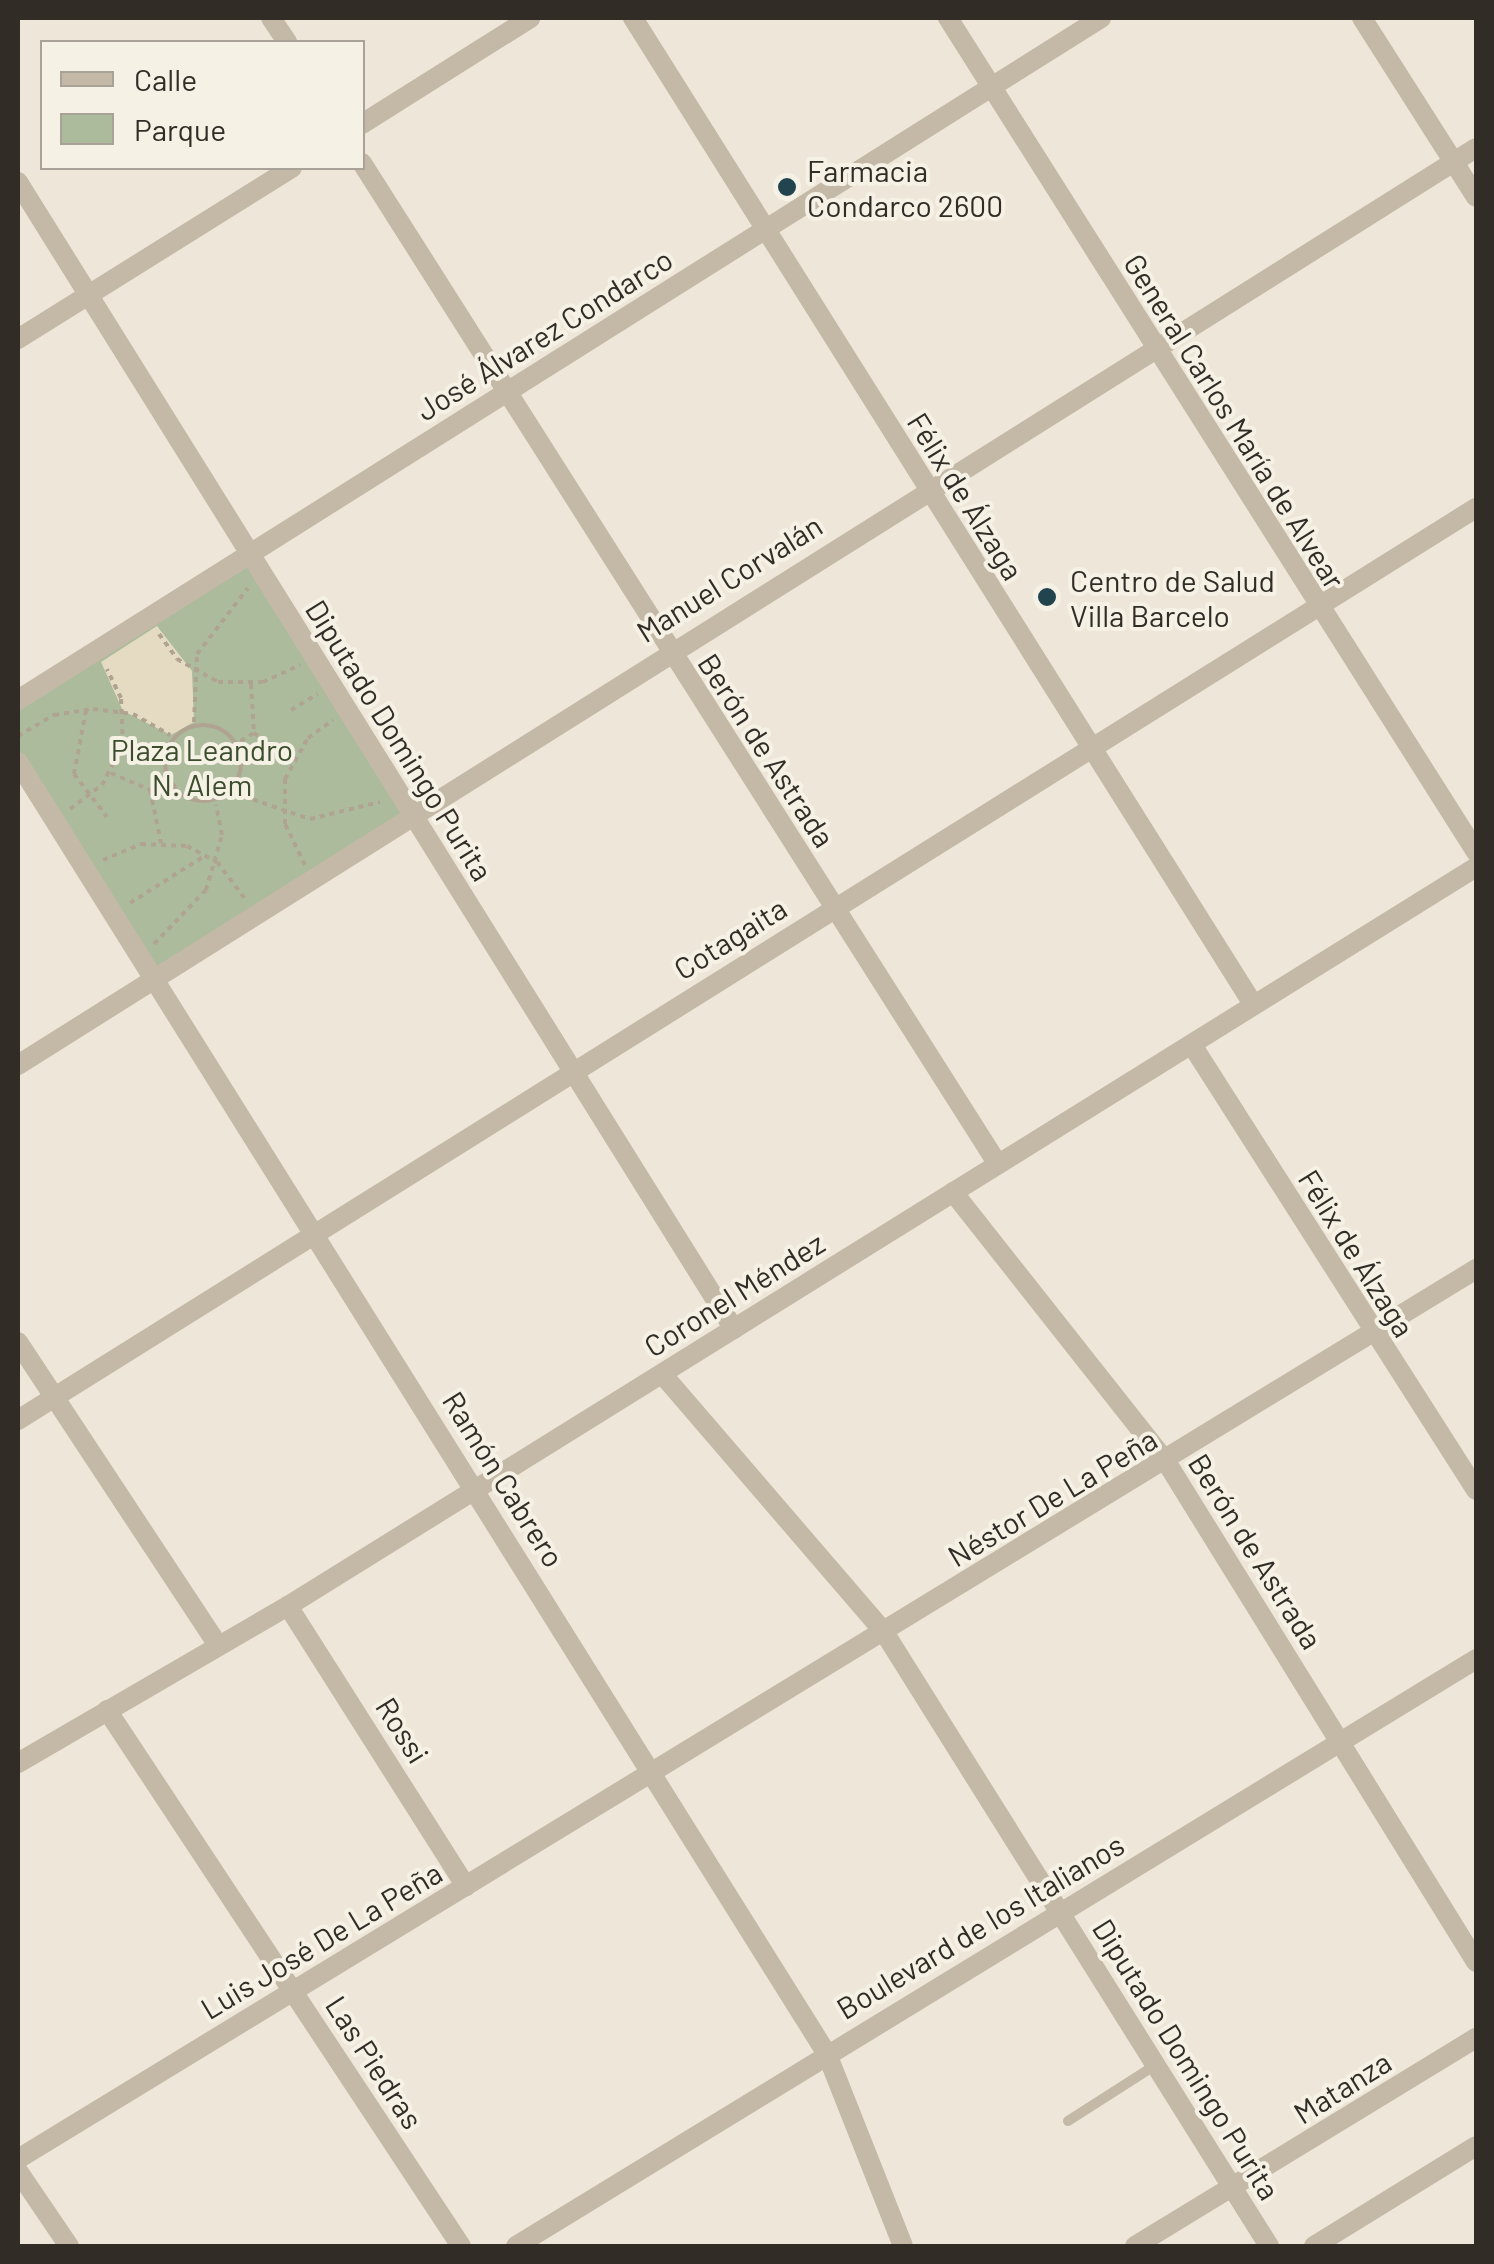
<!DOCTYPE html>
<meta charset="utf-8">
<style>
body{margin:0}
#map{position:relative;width:1494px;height:2264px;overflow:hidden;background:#eee7d9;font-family:Barlow,sans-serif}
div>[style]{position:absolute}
.green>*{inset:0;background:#abbb9b}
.plaza>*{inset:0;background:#e4dbc2}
.path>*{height:4px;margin-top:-2px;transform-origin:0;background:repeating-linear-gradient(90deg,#b0a391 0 5px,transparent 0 10px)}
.path>.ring{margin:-2px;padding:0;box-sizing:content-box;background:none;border:4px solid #b0a391;border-radius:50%}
.service>*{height:10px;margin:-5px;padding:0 5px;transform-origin:5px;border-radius:5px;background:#c4b9a7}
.minor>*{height:20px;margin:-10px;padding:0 10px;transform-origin:10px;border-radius:10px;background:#c4b9a7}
.dots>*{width:28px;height:28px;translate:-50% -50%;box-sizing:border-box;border:5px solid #f6f1e5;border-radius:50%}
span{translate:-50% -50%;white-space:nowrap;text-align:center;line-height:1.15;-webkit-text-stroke:8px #f6f1e5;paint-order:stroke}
.poi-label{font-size:30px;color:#322c27}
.left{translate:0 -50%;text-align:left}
.street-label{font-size:30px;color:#322c27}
.park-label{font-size:30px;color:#3c4d2d}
.frame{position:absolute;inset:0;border:20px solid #322c27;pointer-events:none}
.legend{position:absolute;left:40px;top:40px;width:325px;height:130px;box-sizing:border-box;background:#f6f1e5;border:2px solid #a8a299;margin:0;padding:12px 18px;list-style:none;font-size:30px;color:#322c27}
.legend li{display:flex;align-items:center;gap:20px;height:50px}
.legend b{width:50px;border:2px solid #a8a299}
</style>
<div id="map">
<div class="green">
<div style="clip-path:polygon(250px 557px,410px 813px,151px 978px,18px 762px,18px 700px)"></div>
</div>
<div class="plaza">
<div style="clip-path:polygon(157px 626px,192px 671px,194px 722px,171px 735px,123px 711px,101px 662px)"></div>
</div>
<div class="path">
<div style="left:159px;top:634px;width:31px;rotate:54deg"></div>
<div style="left:177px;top:659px;width:47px;rotate:29.3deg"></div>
<div style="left:218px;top:682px;width:45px"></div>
<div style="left:263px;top:682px;width:41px;rotate:-24.7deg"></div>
<div style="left:251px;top:684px;width:49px;rotate:86.5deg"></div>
<div style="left:254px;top:733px;width:47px;rotate:33.7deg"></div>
<div style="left:86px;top:710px;width:65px;rotate:100.6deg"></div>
<div style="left:74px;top:774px;width:54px;rotate:52.5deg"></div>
<div style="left:291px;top:710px;width:31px;rotate:-31deg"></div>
<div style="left:194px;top:722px;width:68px;rotate:-87.5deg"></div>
<div style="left:197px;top:654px;width:83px;rotate:-52.3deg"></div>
<div class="ring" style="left:165px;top:725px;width:72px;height:72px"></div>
<div style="left:18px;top:736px;width:42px;rotate:-30.3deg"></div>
<div style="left:54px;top:715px;width:39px;rotate:-9deg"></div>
<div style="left:93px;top:709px;width:40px;rotate:7.1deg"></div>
<div style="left:133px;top:714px;width:43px;rotate:29.6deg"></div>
<div style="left:232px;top:746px;width:26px;rotate:-31deg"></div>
<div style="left:111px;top:773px;width:43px;rotate:23.6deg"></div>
<div style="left:150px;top:790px;width:54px;rotate:78.3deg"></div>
<div style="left:234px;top:793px;width:80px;rotate:18.9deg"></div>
<div style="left:310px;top:819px;width:72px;rotate:-13.7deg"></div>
<div style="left:155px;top:798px;width:25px;rotate:-34deg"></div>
<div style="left:70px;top:809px;width:40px;rotate:-37deg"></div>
<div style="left:102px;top:785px;width:46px;rotate:-62.9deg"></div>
<div style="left:123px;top:744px;width:46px;rotate:-92.5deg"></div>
<div style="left:121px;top:698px;width:32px;rotate:-116deg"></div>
<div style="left:103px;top:860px;width:41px;rotate:-22.8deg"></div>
<div style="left:141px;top:844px;width:46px;rotate:2.5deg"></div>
<div style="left:187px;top:846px;width:34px;rotate:28deg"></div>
<div style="left:217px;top:862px;width:48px;rotate:52.7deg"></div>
<div style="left:305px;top:865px;width:46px;rotate:-116deg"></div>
<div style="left:285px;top:824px;width:45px;rotate:-90deg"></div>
<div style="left:285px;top:779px;width:47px;rotate:-60.7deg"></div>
<div style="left:308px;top:738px;width:31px;rotate:-36deg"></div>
<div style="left:130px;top:903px;width:90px;rotate:-32.3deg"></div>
<div style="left:154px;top:944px;width:75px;rotate:-46.1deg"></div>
<div style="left:206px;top:890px;width:57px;rotate:-73.8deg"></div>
<div style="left:222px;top:835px;width:31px;rotate:-101deg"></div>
</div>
<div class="service">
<div style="left:1068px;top:2121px;width:102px;rotate:-32.6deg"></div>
</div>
<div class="minor">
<div style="left:271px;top:18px;width:29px;rotate:56deg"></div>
<div style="left:633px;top:18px;width:1165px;rotate:57.84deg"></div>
<div style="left:948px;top:18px;width:987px;rotate:57.66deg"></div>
<div style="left:1362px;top:18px;width:212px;rotate:57.5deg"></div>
<div style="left:362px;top:124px;width:199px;rotate:-32.2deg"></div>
<div style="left:362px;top:163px;width:1185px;rotate:57.58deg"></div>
<div style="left:18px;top:182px;width:1352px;rotate:58.03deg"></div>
<div style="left:18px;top:339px;width:323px;rotate:-32deg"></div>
<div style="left:18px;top:700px;width:1280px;rotate:-32.2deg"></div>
<div style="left:18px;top:762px;width:1524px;rotate:57.95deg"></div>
<div style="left:827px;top:2054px;width:206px;rotate:68.4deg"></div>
<div style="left:1192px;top:1045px;width:528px;rotate:57.45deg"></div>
<div style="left:18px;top:1065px;width:1722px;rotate:-32.17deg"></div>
<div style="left:953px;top:1192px;width:345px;rotate:51.7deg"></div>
<div style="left:1167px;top:1463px;width:587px;rotate:58.23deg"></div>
<div style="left:18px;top:1342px;width:363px;rotate:56.6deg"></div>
<div style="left:663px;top:1375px;width:339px;rotate:49.3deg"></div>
<div style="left:884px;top:1632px;width:725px;rotate:57.91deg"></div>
<div style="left:18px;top:1420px;width:1720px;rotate:-32.03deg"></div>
<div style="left:288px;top:1606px;width:332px;rotate:57.6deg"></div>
<div style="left:107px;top:1710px;width:642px;rotate:56.56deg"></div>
<div style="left:18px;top:1763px;width:312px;rotate:-30.2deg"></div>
<div style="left:288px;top:1606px;width:1399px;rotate:-31.88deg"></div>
<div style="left:18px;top:2159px;width:1708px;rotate:-31.4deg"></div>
<div style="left:18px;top:2171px;width:91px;rotate:55.8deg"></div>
<div style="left:516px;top:2246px;width:1125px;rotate:-31.44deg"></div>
<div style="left:1135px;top:2246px;width:399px;rotate:-31.4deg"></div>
<div style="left:1314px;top:2246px;width:190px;rotate:-31.7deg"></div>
</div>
<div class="dots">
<div style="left:787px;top:187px;background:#21444e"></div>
<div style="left:1047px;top:597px;background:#21444e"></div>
</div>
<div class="poi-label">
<span class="left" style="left:807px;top:187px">Farmacia<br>Condarco 2600</span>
<span class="left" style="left:1070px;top:597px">Centro de Salud<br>Villa Barcelo</span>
</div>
<div class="street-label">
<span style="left:544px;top:334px;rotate:-32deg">José Álvarez Condarco</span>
<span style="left:1235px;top:421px;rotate:58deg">General Carlos María de Alvear</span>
<span style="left:966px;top:496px;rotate:58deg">Félix de Álzaga</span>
<span style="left:729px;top:578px;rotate:-32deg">Manuel Corvalán</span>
<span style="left:400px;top:740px;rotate:58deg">Diputado Domingo Purita</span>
<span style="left:767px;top:750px;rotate:57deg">Berón de Astrada</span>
<span style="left:730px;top:938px;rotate:-32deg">Cotagaita</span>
<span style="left:1357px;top:1253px;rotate:58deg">Félix de Álzaga</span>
<span style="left:734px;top:1294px;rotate:-32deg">Coronel Méndez</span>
<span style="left:504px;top:1479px;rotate:58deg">Ramón Cabrero</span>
<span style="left:1052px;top:1497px;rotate:-31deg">Néstor De La Peña</span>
<span style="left:1256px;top:1551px;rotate:58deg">Berón de Astrada</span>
<span style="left:403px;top:1730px;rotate:58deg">Rossi</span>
<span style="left:980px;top:1926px;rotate:-31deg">Boulevard de los Italianos</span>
<span style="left:321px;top:1940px;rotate:-31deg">Luis José De La Peña</span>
<span style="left:1187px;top:2059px;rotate:58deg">Diputado Domingo Purita</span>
<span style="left:375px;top:2062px;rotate:57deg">Las Piedras</span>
<span style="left:1342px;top:2087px;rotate:-32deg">Matanza</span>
</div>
<div class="park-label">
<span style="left:202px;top:766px">Plaza Leandro<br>N. Alem</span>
</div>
<div class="frame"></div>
<ul class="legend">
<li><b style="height:12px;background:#c4b9a7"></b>Calle</li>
<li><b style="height:28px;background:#abbb9b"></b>Parque</li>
</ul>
</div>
